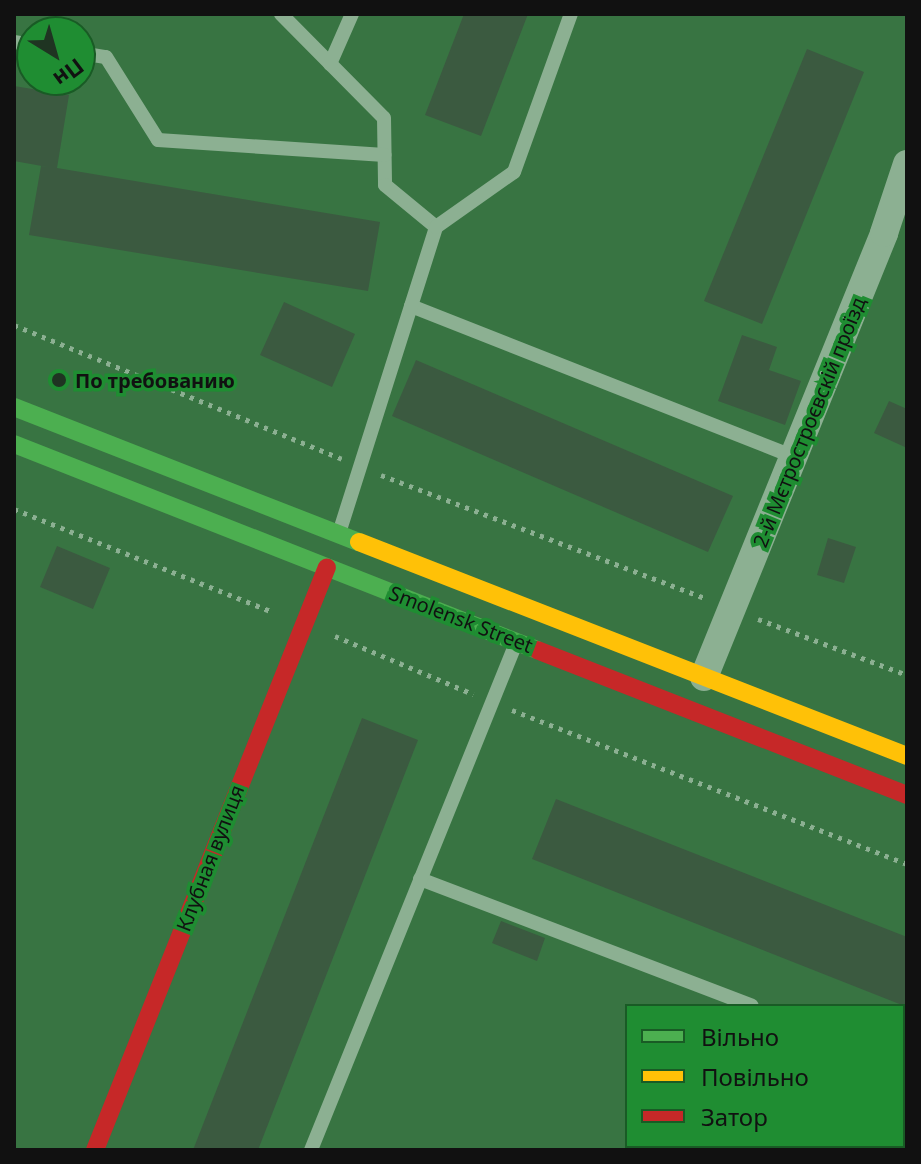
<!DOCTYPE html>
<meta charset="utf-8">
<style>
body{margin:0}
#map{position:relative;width:921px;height:1164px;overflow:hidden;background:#387442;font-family:"Noto Sans",sans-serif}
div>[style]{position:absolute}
.building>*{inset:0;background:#3b5a40}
.path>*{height:5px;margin-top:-2.5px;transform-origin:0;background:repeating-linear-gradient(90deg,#8cb092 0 4px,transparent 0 10px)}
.lane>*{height:14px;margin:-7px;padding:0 7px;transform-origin:7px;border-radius:7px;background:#8cb092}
.street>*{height:28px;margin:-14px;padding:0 14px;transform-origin:14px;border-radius:14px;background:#8cb092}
.fast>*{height:18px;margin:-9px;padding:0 9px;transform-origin:9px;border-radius:9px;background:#4caf50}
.slow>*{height:18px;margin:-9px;padding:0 9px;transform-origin:9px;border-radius:9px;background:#ffc107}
.jam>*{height:18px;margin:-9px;padding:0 9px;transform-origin:9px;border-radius:9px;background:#c62828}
.dots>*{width:22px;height:22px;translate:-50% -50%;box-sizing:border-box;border:4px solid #1f8d32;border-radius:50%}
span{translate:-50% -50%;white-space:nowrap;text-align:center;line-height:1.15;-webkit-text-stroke:7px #1f8d32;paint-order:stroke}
.poi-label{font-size:20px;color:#111;font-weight:700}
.left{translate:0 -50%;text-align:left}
.street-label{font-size:20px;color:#111}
.frame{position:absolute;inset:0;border:16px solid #111;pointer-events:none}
.legend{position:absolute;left:625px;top:1004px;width:280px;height:144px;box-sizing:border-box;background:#1f8d32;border:2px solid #195b25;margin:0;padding:10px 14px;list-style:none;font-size:24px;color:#111}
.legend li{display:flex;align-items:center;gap:16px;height:40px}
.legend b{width:40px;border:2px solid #195b25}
.north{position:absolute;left:16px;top:16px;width:80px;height:80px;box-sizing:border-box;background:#1f8d32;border:2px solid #195b25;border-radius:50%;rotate:143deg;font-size:22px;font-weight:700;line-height:32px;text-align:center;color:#111}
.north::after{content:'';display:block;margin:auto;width:28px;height:36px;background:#1f3422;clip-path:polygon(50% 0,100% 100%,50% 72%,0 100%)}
</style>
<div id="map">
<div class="building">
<div style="clip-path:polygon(464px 14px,528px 14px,481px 136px,425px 115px)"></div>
<div style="clip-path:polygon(807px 49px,864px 72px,762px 324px,704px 301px)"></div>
<div style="clip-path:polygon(14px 86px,69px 95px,57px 168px,380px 222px,368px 291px,29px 235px,41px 166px,53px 168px,14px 161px)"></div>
<div style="clip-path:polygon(284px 302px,355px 334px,332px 387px,260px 355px)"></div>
<div style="clip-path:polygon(742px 335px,777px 347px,769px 370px,801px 381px,785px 425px,718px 401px)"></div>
<div style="clip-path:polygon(416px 360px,733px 496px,708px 552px,392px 416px)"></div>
<div style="clip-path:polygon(889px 401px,907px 409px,907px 448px,874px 433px)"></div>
<div style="clip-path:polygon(828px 538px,856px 547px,844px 583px,817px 575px)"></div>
<div style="clip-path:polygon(57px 546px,110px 568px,93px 609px,40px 587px)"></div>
<div style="clip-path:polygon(362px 718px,418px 740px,258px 1150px,193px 1150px)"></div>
<div style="clip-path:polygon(556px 799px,907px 937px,907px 1007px,532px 859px)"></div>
<div style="clip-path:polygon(501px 921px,545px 938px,537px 961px,492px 943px)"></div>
</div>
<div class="path">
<div style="left:14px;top:325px;width:354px;rotate:22.2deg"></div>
<div style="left:381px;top:475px;width:346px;rotate:20.8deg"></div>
<div style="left:14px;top:509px;width:279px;rotate:21.7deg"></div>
<div style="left:758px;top:619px;width:159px;rotate:20.6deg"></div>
<div style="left:335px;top:636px;width:150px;rotate:22.8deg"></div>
<div style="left:512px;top:710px;width:424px;rotate:21.3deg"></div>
</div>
<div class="lane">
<div style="left:281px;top:14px;width:146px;rotate:45.3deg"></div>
<div style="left:384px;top:118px;width:67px;rotate:89.1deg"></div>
<div style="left:385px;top:185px;width:66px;rotate:39.5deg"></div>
<div style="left:14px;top:42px;width:18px;rotate:9deg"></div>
<div style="left:80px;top:53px;width:26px;rotate:9deg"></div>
<div style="left:106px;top:57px;width:98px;rotate:57.9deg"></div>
<div style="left:158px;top:140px;width:227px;rotate:3.8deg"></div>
<div style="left:330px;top:64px;width:55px;rotate:-66.3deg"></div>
<div style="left:411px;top:306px;width:413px;rotate:21.5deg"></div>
<div style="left:340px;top:530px;width:318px;rotate:-72.4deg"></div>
<div style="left:436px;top:227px;width:95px;rotate:-35.2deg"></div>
<div style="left:514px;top:172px;width:168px;rotate:-70.2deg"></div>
<div style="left:420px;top:879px;width:355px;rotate:20.9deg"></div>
<div style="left:903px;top:1064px;width:4px;rotate:27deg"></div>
<div style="left:311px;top:1150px;width:547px;rotate:-67.98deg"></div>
<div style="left:757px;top:1150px;width:4px;rotate:-63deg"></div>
</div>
<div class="street">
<div style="left:704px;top:677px;width:479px;rotate:-67.9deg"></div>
<div style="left:884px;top:233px;width:73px;rotate:-71.6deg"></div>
</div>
<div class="fast">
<div style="left:14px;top:407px;width:370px;rotate:21.4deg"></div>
<div style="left:14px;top:444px;width:562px;rotate:21.5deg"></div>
</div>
<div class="slow">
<div style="left:359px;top:542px;width:588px;rotate:21.33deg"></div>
</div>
<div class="jam">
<div style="left:537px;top:650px;width:397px;rotate:21.4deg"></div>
<div style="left:95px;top:1150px;width:627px;rotate:-68.3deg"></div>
</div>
<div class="dots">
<div style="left:59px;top:380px;background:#1f3422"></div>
</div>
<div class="poi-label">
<span class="left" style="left:75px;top:380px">По требованию</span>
</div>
<div class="street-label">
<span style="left:809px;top:422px;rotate:-68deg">2-й Мєтростроєвскій проїзд</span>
<span style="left:461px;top:619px;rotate:21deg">Smolensk Street</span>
<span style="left:210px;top:858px;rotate:-69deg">Клубная вулиця</span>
</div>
<div class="frame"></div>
<ul class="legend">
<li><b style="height:10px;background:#4caf50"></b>Вільно</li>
<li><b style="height:10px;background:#ffc107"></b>Повільно</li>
<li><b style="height:10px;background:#c62828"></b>Затор</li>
</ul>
<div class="north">Пн</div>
</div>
